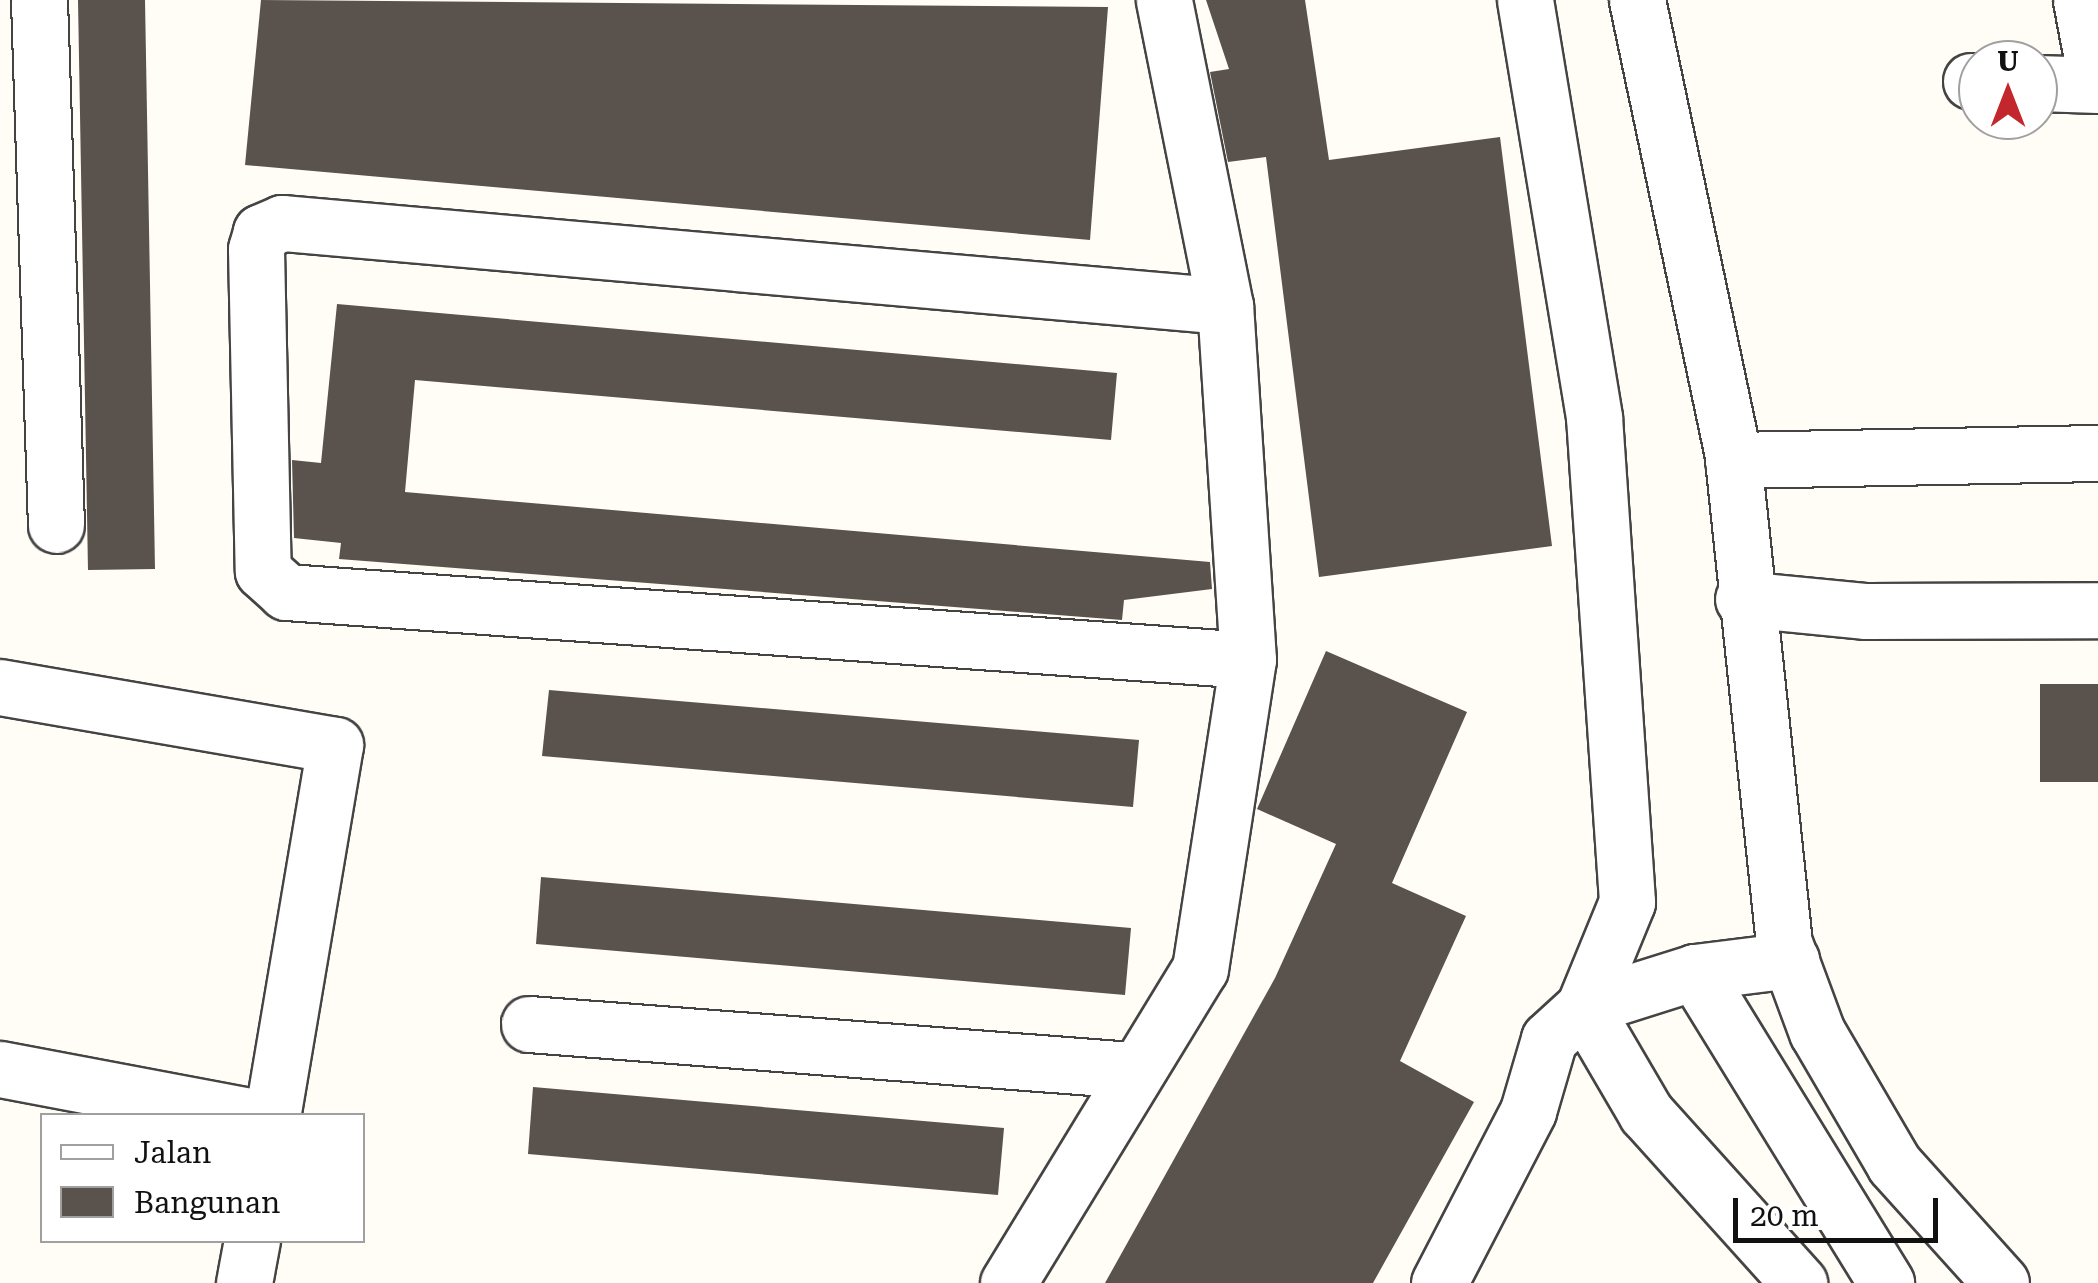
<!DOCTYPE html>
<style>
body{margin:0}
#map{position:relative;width:2098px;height:1283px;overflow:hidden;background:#fffdf5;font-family:"Roboto Serif",serif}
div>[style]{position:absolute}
.building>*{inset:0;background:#5a524d}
.roads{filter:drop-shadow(2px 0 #444) drop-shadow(-2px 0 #444) drop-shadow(0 2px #444) drop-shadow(0 -2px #444)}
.minor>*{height:55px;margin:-27.5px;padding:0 27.5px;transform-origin:27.5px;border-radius:27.5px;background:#fff}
span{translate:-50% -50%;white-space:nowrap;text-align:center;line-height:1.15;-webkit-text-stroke:10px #fff;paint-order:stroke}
.legend{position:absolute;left:40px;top:1113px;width:325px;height:130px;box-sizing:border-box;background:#fff;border:2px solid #a0a0a0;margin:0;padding:12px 18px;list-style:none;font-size:30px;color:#111}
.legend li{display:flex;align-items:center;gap:20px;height:50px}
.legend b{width:50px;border:2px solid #a0a0a0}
.north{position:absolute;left:1958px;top:40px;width:100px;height:100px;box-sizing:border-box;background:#fff;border:2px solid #a0a0a0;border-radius:50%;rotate:0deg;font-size:28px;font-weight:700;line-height:40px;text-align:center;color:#111}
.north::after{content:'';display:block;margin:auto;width:35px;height:45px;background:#c4262e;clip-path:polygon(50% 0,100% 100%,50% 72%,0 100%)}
.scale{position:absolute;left:1733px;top:1198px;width:205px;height:45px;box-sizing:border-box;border:5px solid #111;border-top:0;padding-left:12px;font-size:30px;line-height:35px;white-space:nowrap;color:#111;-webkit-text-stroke:8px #fff;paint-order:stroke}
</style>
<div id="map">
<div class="building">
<div style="clip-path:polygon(78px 0,145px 0,155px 569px,88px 570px)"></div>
<div style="clip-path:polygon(261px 0,1108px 7px,1090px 240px,245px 165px)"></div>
<div style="clip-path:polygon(1206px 0,1305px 0,1329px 160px,1500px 137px,1552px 546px,1319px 577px,1266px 157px,1228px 162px,1210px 72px,1229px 69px)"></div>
<div style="clip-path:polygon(337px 304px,1117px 373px,1111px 440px,415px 380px,405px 492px,1210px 562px,1212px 589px,1124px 600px,1122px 620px,339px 559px,341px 543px,294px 538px,292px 460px,321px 463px)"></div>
<div style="clip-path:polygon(1326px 651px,1467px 712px,1392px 883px,1466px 916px,1400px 1061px,1474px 1102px,1373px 1283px,1105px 1283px,1275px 978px,1336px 844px,1257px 809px)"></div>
<div style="clip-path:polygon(2040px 684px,2098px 684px,2098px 782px,2040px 782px)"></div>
<div style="clip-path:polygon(549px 690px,1139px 740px,1133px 807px,542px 756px)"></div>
<div style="clip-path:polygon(541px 877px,1131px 928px,1125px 995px,536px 944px)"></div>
<div style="clip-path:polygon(533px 1087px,1004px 1128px,998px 1195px,528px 1154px)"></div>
</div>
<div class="roads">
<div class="minor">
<div style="left:39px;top:0;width:525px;rotate:88.15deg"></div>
<div style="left:1525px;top:0;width:423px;rotate:80.6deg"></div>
<div style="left:1594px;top:417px;width:486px;rotate:86.1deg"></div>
<div style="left:1627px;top:902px;width:113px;rotate:112.3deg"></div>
<div style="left:1637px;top:0;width:459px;rotate:78.1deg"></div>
<div style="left:1732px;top:449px;width:497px;rotate:84deg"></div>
<div style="left:1784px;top:943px;width:95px;rotate:69.7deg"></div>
<div style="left:1817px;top:1032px;width:153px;rotate:59.7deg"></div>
<div style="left:1894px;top:1164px;width:160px;rotate:48deg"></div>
<div style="left:2081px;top:0;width:86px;rotate:79.3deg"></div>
<div style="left:1971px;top:81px;width:7px"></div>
<div style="left:2038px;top:83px;width:60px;rotate:1.9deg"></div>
<div style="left:1225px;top:306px;width:947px;rotate:-174.97deg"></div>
<div style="left:282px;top:223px;width:23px;rotate:157deg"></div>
<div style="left:261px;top:232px;width:18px;rotate:106deg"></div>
<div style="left:256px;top:249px;width:322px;rotate:88.8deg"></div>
<div style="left:263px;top:571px;width:31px;rotate:42deg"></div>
<div style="left:286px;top:592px;width:964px;rotate:4.04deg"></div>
<div style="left:1733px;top:460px;width:365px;rotate:-1.1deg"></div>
<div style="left:1743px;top:599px;width:124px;rotate:5.6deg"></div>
<div style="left:1866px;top:611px;width:232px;rotate:-0.2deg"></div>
<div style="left:0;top:687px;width:340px;rotate:9.8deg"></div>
<div style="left:335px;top:745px;width:376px;rotate:99.6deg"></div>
<div style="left:1695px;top:972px;width:365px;rotate:58.4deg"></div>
<div style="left:1584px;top:1007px;width:123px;rotate:59.7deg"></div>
<div style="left:1646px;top:1113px;width:229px;rotate:48deg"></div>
<div style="left:529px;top:1024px;width:604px;rotate:4.37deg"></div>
<div style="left:0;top:1069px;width:252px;rotate:10.7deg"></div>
<div style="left:244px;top:1283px;width:44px;rotate:-79.5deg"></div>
<div style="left:1008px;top:1283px;width:368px;rotate:-58.6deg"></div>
<div style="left:1200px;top:969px;width:313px;rotate:-81.2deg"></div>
<div style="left:1248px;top:660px;width:355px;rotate:-93.7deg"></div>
<div style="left:1225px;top:306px;width:312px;rotate:-101.3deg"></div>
<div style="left:1439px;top:1283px;width:194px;rotate:-62.6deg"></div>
<div style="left:1528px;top:1111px;width:75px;rotate:-73.7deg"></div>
<div style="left:1549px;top:1039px;width:47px;rotate:-42.4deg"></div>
<div style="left:1584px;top:1007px;width:116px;rotate:-17.5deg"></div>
<div style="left:1695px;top:972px;width:97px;rotate:-7.1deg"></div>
</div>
</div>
<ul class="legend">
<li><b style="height:12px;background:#fff"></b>Jalan</li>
<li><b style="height:28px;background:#5a524d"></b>Bangunan</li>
</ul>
<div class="north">U</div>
<div class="scale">20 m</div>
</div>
